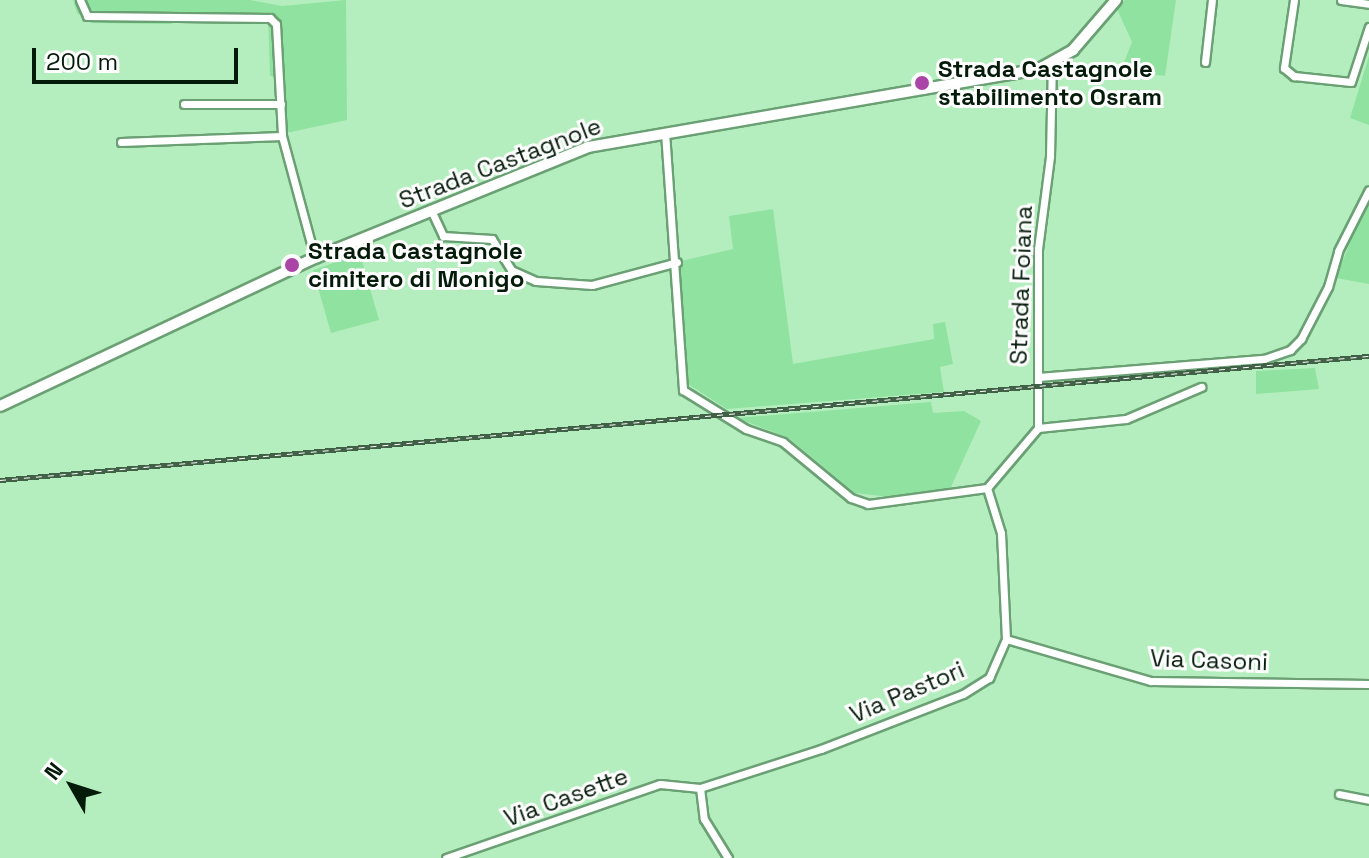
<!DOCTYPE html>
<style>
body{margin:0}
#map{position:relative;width:1369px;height:858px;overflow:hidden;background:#b5eebe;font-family:"Space Grotesk",sans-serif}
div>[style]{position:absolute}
.green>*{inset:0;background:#8fe29f}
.roads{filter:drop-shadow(2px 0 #6aa074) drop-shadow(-2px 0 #6aa074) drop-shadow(0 2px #6aa074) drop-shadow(0 -2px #6aa074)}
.minor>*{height:7px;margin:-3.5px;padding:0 3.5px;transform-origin:3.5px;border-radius:3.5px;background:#fff}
.secondary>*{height:10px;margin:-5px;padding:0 5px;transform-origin:5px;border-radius:5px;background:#fff}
.rail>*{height:5px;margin-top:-2.5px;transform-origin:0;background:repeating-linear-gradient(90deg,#fefefe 0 6px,#406146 0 12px);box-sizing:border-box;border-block:2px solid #406146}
.dots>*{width:22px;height:22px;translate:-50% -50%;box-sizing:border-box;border:4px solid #fefefe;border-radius:50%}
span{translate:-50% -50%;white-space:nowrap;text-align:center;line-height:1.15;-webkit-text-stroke:6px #fefefe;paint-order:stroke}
.poi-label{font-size:24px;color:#051b0a;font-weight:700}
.left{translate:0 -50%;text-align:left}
.street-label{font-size:24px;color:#051b0a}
.north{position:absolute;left:32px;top:746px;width:80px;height:80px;-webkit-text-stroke:6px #fefefe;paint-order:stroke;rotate:309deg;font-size:22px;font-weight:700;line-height:32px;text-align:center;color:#051b0a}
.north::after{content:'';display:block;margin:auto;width:28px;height:36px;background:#051b0a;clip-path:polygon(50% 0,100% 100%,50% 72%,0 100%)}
.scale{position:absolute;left:32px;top:48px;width:206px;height:36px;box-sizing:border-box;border:4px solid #051b0a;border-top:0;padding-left:10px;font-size:24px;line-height:28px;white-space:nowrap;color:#051b0a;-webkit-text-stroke:6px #fefefe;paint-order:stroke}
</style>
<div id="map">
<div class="green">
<div style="clip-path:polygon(73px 0,250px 0,282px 6px,346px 0,347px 120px,286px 133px,276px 77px,270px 76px,268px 16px,183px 19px,171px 24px,92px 23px,77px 13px)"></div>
<div style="clip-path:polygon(1124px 0,1176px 0,1165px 76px,1121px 70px,1132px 42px,1117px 9px)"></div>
<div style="clip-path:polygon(1369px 56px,1369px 125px,1350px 118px)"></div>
<div style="clip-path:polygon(1369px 200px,1369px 284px,1336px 278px,1358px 222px)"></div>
<div style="clip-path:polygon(773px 209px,793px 364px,934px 339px,933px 324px,945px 322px,953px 364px,940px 367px,944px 392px,727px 409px,683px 381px,677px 262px,733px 249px,729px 216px)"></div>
<div style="clip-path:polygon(360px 254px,379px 320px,331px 333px,313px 270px)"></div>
<div style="clip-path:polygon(1315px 368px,1319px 389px,1256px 394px,1256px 371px)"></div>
<div style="clip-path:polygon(931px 402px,933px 413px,964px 411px,981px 421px,950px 489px,891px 497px,855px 493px,789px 438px,737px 418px)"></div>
</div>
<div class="roads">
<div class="minor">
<div style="left:80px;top:0;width:17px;rotate:66deg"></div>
<div style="left:87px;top:16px;width:183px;rotate:0.6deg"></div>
<div style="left:270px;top:18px;width:8px;rotate:45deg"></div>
<div style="left:276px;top:24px;width:112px;rotate:86.9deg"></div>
<div style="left:282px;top:136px;width:126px;rotate:74.9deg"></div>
<div style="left:1294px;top:0;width:69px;rotate:98.4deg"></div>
<div style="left:1284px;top:68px;width:13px;rotate:39deg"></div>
<div style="left:1294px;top:76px;width:57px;rotate:6deg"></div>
<div style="left:1351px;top:82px;width:58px;rotate:-71.9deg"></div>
<div style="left:1341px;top:0;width:28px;rotate:8deg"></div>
<div style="left:1205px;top:62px;width:62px;rotate:-83.6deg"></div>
<div style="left:184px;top:104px;width:97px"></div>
<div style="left:665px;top:132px;width:259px;rotate:86deg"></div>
<div style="left:683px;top:390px;width:74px;rotate:31.8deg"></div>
<div style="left:746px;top:429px;width:39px;rotate:19deg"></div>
<div style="left:783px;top:442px;width:88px;rotate:39.5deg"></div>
<div style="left:851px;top:498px;width:18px;rotate:19deg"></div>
<div style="left:868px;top:504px;width:120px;rotate:-7.7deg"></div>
<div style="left:121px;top:142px;width:161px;rotate:-2.1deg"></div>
<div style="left:431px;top:210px;width:29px;rotate:65deg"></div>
<div style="left:443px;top:236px;width:49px;rotate:3.5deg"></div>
<div style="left:492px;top:239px;width:36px;rotate:58deg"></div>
<div style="left:511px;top:270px;width:27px;rotate:24deg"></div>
<div style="left:536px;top:281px;width:56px;rotate:4.1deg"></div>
<div style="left:592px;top:285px;width:88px;rotate:-15.1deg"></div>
<div style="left:1038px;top:377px;width:227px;rotate:-4.6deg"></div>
<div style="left:1264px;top:359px;width:28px;rotate:-19deg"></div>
<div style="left:1290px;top:350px;width:16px;rotate:-45deg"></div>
<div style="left:1301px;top:339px;width:59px;rotate:-62.6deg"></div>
<div style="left:1328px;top:287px;width:37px;rotate:-74deg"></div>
<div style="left:1338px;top:251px;width:68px;rotate:-63.1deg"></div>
<div style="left:1038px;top:428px;width:88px;rotate:-5.8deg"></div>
<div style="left:1126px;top:419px;width:82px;rotate:-23.1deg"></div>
<div style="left:987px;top:488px;width:79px;rotate:-49.6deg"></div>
<div style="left:1038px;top:428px;width:179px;rotate:-90deg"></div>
<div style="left:1038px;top:249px;width:94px;rotate:-82.6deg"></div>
<div style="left:1050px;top:156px;width:92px;rotate:-88.8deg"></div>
<div style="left:1006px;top:639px;width:151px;rotate:16.2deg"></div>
<div style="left:1151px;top:681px;width:218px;rotate:0.8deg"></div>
<div style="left:700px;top:788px;width:127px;rotate:-17.9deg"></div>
<div style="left:821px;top:749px;width:152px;rotate:-21.2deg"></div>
<div style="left:963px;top:694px;width:31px;rotate:-32deg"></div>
<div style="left:989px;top:678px;width:43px;rotate:-66.4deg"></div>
<div style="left:1006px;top:639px;width:106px;rotate:-92.7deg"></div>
<div style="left:1001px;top:533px;width:47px;rotate:-107.3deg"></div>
<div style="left:700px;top:788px;width:31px;rotate:83deg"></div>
<div style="left:704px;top:819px;width:46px;rotate:58.4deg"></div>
<div style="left:1339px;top:794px;width:31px;rotate:11deg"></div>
<div style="left:446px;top:858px;width:226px;rotate:-19.1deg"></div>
<div style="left:660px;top:784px;width:40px;rotate:5.7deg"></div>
</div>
<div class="secondary">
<div style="left:0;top:406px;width:348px;rotate:-25.2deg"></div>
<div style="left:315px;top:258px;width:295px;rotate:-22.1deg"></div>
<div style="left:588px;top:147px;width:458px;rotate:-9.8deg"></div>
<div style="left:1039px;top:69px;width:39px;rotate:-29deg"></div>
<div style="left:1073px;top:50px;width:66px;rotate:-49.3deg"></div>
</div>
</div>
<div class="rail">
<div style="left:0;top:480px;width:1375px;rotate:-5.18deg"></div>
</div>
<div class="dots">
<div style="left:922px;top:83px;background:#ab44a7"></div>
<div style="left:292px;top:265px;background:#ab44a7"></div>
</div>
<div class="poi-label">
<span class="left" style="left:938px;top:83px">Strada Castagnole<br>stabilimento Osram</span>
<span class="left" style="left:308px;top:265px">Strada Castagnole<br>cimitero di Monigo</span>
</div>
<div class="street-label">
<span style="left:500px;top:163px;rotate:-21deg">Strada Castagnole</span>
<span style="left:1021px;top:285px;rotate:-88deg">Strada Foiana</span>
<span style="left:1209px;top:660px;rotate:2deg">Via Casoni</span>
<span style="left:907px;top:692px;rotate:-23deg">Via Pastori</span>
<span style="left:566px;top:797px;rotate:-20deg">Via Casette</span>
</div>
<div class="north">N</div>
<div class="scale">200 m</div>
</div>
